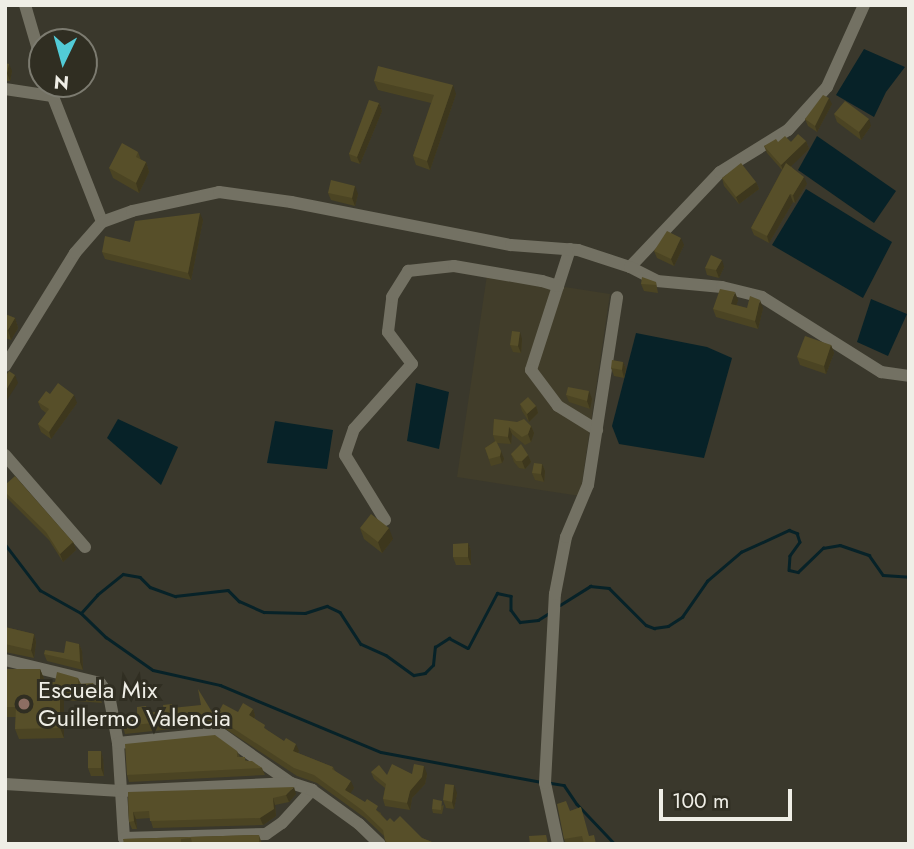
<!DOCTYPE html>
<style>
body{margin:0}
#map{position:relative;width:914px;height:849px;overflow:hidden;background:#3a382c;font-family:Jost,sans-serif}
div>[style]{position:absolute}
.built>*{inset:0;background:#413d2a}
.water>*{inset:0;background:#072228}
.stream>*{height:2.5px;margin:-1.25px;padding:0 1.25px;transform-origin:1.25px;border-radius:1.25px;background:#072228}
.minor>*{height:12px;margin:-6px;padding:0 6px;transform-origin:6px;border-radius:6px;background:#737163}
.wall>*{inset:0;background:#4b4423}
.shaded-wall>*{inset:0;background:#3d371d}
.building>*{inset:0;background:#574f29}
.dots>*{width:19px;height:19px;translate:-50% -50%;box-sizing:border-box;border:4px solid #302e22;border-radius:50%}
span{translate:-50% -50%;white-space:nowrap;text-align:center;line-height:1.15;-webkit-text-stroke:6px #302e22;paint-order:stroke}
.poi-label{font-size:24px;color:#efeee6}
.left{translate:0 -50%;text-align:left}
.frame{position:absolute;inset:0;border:7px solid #efeee6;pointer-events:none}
.north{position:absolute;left:28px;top:28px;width:70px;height:70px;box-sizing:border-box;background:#302e22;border:2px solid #7c7b70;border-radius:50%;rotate:185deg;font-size:19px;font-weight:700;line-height:28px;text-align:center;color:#efeee6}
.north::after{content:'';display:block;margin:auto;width:24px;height:32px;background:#52cbd7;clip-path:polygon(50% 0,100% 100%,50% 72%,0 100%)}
.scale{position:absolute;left:659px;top:789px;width:133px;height:32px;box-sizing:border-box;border:4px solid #efeee6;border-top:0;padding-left:9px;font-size:21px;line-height:24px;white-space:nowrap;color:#efeee6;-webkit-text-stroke:5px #302e22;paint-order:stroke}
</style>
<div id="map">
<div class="built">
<div style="clip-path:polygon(487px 275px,610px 294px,580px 496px,457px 477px)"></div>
</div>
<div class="water">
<div style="clip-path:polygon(864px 49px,905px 67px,886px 92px,874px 117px,836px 95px)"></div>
<div style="clip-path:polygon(817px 136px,896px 191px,874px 223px,798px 170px)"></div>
<div style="clip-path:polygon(806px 189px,892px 242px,863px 298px,772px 245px)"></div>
<div style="clip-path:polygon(871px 299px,907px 314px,888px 356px,857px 342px)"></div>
<div style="clip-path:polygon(636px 333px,707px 347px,732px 358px,704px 458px,619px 444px,612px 426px)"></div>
<div style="clip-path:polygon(416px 383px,449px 392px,439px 449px,407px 441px)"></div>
<div style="clip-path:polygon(118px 419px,178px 447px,161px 485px,107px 438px)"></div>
<div style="clip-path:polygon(275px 421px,333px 430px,327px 469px,267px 463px)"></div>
</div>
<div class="stream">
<div style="left:5px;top:544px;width:58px;rotate:52.7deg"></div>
<div style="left:40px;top:590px;width:47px;rotate:29.3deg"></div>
<div style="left:81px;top:613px;width:35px;rotate:44deg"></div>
<div style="left:106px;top:637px;width:57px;rotate:35.1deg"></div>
<div style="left:153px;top:670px;width:69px;rotate:12.6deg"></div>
<div style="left:220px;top:685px;width:174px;rotate:22.6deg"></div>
<div style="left:381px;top:752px;width:163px;rotate:10.6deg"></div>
<div style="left:560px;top:605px;width:36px;rotate:-32deg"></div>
<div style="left:590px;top:586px;width:19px;rotate:6deg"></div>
<div style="left:609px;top:588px;width:52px;rotate:45deg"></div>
<div style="left:646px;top:625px;width:9px;rotate:21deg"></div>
<div style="left:654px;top:628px;width:14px;rotate:-8deg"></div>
<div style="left:668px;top:626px;width:17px;rotate:-33deg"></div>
<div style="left:682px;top:617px;width:44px;rotate:-55.2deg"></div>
<div style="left:707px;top:581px;width:45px;rotate:-40.5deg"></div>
<div style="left:741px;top:552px;width:53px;rotate:-24.6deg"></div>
<div style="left:789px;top:530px;width:9px;rotate:21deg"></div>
<div style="left:797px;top:533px;width:9px;rotate:72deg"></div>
<div style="left:800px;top:542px;width:17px;rotate:126deg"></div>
<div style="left:790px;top:556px;width:14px;rotate:94deg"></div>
<div style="left:789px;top:570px;width:9px;rotate:13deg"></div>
<div style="left:798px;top:572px;width:35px;rotate:-44deg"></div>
<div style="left:823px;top:548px;width:17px;rotate:-10deg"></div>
<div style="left:840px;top:545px;width:31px;rotate:19deg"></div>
<div style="left:869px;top:555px;width:24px;rotate:55deg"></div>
<div style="left:883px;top:575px;width:26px;rotate:4deg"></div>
<div style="left:81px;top:613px;width:24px;rotate:-48deg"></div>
<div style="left:97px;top:595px;width:33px;rotate:-39deg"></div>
<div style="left:123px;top:574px;width:17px;rotate:10deg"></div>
<div style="left:140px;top:577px;width:14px;rotate:45deg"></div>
<div style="left:150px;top:587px;width:27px;rotate:20deg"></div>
<div style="left:175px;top:596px;width:53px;rotate:-6.5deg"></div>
<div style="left:228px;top:590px;width:16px;rotate:45deg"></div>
<div style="left:239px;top:601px;width:27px;rotate:24deg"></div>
<div style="left:264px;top:612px;width:41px;rotate:1.4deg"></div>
<div style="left:305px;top:613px;width:23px;rotate:-18deg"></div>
<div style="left:327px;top:606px;width:14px;rotate:25deg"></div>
<div style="left:340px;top:612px;width:38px;rotate:57deg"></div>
<div style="left:361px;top:644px;width:27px;rotate:24deg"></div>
<div style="left:386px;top:655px;width:34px;rotate:36deg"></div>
<div style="left:414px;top:675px;width:11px;rotate:-10deg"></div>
<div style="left:425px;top:673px;width:11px;rotate:-45deg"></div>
<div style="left:433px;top:665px;width:18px;rotate:-84deg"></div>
<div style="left:435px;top:647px;width:17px;rotate:-33deg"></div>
<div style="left:449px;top:638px;width:21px;rotate:28deg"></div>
<div style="left:468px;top:648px;width:62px;rotate:-62.2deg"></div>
<div style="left:497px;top:593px;width:14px;rotate:12deg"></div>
<div style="left:511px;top:596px;width:14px;rotate:90deg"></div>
<div style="left:511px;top:610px;width:15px;rotate:53deg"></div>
<div style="left:520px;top:622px;width:18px;rotate:-6deg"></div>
<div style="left:538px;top:620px;width:13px;rotate:-32deg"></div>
<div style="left:551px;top:783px;width:13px;rotate:9deg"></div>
<div style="left:564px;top:785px;width:23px;rotate:56deg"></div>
<div style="left:577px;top:804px;width:55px;rotate:46.5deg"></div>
</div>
<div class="minor">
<div style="left:25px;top:5px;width:60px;rotate:73.7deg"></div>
<div style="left:48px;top:84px;width:148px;rotate:68.6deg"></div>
<div style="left:5px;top:89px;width:48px;rotate:8.5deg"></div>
<div style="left:570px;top:249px;width:127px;rotate:107.9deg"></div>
<div style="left:531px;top:370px;width:45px;rotate:53.1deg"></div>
<div style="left:558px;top:406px;width:46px;rotate:31.6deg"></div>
<div style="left:630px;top:267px;width:131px;rotate:-46.5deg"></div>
<div style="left:720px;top:172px;width:80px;rotate:-31.7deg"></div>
<div style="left:788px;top:130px;width:58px;rotate:-47.8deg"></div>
<div style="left:827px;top:87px;width:90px;rotate:-65.7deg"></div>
<div style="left:5px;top:366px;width:133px;rotate:-58.2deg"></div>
<div style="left:75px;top:253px;width:41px;rotate:-48.9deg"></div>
<div style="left:102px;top:222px;width:32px;rotate:-20deg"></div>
<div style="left:132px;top:211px;width:89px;rotate:-12.3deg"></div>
<div style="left:219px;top:192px;width:73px;rotate:7.9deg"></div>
<div style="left:291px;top:202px;width:224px;rotate:11.1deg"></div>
<div style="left:511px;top:245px;width:67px;rotate:4.3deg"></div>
<div style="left:578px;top:250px;width:55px;rotate:18.1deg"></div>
<div style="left:630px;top:267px;width:30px;rotate:27deg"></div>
<div style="left:657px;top:281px;width:65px;rotate:5.3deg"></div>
<div style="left:722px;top:287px;width:41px;rotate:14deg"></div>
<div style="left:762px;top:297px;width:141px;rotate:32.2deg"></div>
<div style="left:881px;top:372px;width:28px;rotate:8deg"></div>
<div style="left:5px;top:455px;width:122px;rotate:49deg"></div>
<div style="left:385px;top:520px;width:76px;rotate:-121.6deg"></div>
<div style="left:345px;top:455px;width:28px;rotate:-71deg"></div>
<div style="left:354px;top:429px;width:87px;rotate:-48.3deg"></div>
<div style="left:412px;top:364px;width:40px;rotate:-127deg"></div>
<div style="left:388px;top:332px;width:35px;rotate:-83deg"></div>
<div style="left:392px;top:297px;width:31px;rotate:-58deg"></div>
<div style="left:408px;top:271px;width:46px;rotate:-6.2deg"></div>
<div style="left:454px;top:266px;width:89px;rotate:9.7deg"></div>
<div style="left:542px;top:281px;width:17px;rotate:17deg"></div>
<div style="left:5px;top:660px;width:98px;rotate:13.6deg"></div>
<div style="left:100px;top:683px;width:15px;rotate:53deg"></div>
<div style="left:109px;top:695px;width:49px;rotate:79.4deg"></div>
<div style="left:118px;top:743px;width:95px;rotate:86.4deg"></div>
<div style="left:124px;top:838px;width:142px;rotate:-1.6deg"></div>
<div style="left:266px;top:834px;width:19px;rotate:-35deg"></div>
<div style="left:282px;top:823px;width:45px;rotate:-47.7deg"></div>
<div style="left:118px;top:743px;width:102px;rotate:-5.6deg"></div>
<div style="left:220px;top:733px;width:87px;rotate:35.2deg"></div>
<div style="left:291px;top:783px;width:22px;rotate:18deg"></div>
<div style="left:312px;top:790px;width:58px;rotate:35.9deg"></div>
<div style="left:359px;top:824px;width:29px;rotate:44deg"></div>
<div style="left:5px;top:784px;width:116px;rotate:3.5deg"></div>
<div style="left:121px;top:791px;width:170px;rotate:-2.7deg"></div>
<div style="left:558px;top:844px;width:62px;rotate:-102deg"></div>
<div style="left:545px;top:783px;width:189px;rotate:-87deg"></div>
<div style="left:555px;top:594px;width:58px;rotate:-79.1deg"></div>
<div style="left:566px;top:537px;width:56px;rotate:-67.1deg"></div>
<div style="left:588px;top:485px;width:190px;rotate:-81.2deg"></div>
</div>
<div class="wall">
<div style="clip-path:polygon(5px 63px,12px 71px,10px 81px,5px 81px)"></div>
<div style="clip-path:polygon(374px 81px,456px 94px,430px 170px,416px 165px,413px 156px,431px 103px,378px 90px)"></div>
<div style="clip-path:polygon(379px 103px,382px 111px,360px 164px,351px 161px,349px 154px)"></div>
<div style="clip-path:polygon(832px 104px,817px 132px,808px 126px,805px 119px)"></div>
<div style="clip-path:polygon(834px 114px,871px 126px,861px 140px,837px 122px)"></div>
<div style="clip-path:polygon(806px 141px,809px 149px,791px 166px,807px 184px,795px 203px,793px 202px,769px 243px,754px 235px,751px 228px,782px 170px,767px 153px,764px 146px,778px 142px)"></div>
<div style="clip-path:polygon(138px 152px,141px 160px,146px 162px,149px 172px,139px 193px,113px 178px,109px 168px)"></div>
<div style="clip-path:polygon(722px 178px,756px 182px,759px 189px,739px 204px,724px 186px)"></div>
<div style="clip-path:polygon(328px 193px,358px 194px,355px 206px,331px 200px)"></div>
<div style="clip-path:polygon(203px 220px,191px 280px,105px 259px,102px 252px,130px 242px)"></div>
<div style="clip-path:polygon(684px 245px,674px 266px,657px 258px,654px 251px)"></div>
<div style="clip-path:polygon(724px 267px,719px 278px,707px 275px,705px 268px)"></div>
<div style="clip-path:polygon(656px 282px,658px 293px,644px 291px,641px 284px)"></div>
<div style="clip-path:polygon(738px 300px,736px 305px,747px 308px,763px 308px,758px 329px,716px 317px,713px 309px)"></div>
<div style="clip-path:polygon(5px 314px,15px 318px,18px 328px,11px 340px,5px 338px)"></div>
<div style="clip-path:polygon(522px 339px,521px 353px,513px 352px,510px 345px)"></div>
<div style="clip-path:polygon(831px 345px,834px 353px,826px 374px,800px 365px,797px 357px)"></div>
<div style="clip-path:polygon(623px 362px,626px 369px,624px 378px,614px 376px,611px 368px)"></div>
<div style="clip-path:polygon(50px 394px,77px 403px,51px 439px,41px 432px,38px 424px,46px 413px,41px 409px,38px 402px)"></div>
<div style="clip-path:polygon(566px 395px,592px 399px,590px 409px,569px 402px)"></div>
<div style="clip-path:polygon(520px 404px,536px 406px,538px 413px,529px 422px,522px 411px)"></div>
<div style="clip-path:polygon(494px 419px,531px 426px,534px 433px,531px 442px,525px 445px,512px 434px,511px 444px,497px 443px,504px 459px,502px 463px,491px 466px,485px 448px,495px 441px,493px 435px)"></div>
<div style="clip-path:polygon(511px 454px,528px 455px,531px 462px,525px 469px,519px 468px,514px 462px)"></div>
<div style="clip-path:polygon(542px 464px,545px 471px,544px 482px,535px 480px,532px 473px)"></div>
<div style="clip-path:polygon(5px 485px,73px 542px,76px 550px,63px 562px,49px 540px,5px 496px)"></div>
<div style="clip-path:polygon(360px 528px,393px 539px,382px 553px,364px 539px)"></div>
<div style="clip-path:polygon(468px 543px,471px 551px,471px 565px,456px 565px,453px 557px)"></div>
<div style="clip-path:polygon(5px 627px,34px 634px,36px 642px,34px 658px,5px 652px)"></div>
<div style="clip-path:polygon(79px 644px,82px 651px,83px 670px,47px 661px,44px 654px,64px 653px)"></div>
<div style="clip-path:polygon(5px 669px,40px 669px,44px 679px,44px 682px,55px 682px,78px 678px,81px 684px,98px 692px,102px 703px,64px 700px,64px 738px,19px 739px,15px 729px,16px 717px,5px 717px)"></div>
<div style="clip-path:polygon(146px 706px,149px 713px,164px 711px,173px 707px,215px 717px,218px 724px,125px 734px,123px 726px,137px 715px)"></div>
<div style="clip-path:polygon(253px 709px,255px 716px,254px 718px,267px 730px,299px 751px,298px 753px,333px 767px,335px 771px,354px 788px,350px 793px,381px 813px,381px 814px,387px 821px,394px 822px,422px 838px,437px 844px,386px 844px,384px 836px,365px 818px,317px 783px,297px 776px,218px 724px,216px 717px)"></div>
<div style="clip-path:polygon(101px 751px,103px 759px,104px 776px,91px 776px,88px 768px)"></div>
<div style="clip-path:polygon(237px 751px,240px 757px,262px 768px,265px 775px,129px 782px,127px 775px)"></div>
<div style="clip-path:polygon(371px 772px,387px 775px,427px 774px,425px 784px,412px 798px,410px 810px,385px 806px,383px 799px,385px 788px,374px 779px)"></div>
<div style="clip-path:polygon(128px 792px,296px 794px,289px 802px,275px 805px,276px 816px,263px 825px,153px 828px,150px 818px,136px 819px,137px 829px,132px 829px,129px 822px)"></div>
<div style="clip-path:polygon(457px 793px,454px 809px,446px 808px,443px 800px)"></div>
<div style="clip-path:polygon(444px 805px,442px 814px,433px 813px,432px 809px)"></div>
<div style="clip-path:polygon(581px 807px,584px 842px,566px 844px,564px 839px,570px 811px)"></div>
<div style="clip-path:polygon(259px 835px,262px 844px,181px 844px,123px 839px)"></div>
</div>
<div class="shaded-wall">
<div style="clip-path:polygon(9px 64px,12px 71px,10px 81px,7px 73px)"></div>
<div style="clip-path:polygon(453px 85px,456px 94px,430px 170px,427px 161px)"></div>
<div style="clip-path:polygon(829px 98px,832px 104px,817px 132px,815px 126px)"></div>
<div style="clip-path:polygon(379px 103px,382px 111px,360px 164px,357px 157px)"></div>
<div style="clip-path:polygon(869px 119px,871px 126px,861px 140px,859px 132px)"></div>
<div style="clip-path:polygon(806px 141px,809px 149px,784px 173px,781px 165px)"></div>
<div style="clip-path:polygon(146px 162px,149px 172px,139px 193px,136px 183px)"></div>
<div style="clip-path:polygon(804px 177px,807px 184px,795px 203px,793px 195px)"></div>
<div style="clip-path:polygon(756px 182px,759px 189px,739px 204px,736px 197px)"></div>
<div style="clip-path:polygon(355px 186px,358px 194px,355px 206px,352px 198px)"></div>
<div style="clip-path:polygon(790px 194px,793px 202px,769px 243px,767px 236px)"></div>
<div style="clip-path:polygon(200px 213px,203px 220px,191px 280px,188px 273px)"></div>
<div style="clip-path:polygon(681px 238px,684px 245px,674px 266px,671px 259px)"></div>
<div style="clip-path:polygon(722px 260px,724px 267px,719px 278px,716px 270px)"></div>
<div style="clip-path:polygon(735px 292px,738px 300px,734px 312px,731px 304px)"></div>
<div style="clip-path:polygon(760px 300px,763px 308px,758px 329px,755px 321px)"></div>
<div style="clip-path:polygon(15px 318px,18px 328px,11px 340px,8px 330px)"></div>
<div style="clip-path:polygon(520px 332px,522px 339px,521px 353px,518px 346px)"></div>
<div style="clip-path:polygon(831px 345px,834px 353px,826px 374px,824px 366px)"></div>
<div style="clip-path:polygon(623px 362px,626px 369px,624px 378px,622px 370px)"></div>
<div style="clip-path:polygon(15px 375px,18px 383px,5px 403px,5px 392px)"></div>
<div style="clip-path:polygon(589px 391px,592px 399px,590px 409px,587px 401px)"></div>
<div style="clip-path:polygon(74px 395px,77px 403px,51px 439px,49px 432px)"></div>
<div style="clip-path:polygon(536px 406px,538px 413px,529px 422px,527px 414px)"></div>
<div style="clip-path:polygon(531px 426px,534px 433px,531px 442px,528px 434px)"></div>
<div style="clip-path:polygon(509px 427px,512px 434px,511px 444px,508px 437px)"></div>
<div style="clip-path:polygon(501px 451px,504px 459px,502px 463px,500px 456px)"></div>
<div style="clip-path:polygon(528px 455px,531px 462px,525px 469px,522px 461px)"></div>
<div style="clip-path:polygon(542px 464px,545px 471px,544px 482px,541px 474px)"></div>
<div style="clip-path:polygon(389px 528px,393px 539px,382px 553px,378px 542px)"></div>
<div style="clip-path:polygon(73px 542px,76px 550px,63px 562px,60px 554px)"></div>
<div style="clip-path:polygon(468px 543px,471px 551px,471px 565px,468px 557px)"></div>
<div style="clip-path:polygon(34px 634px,36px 642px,34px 658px,31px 650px)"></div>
<div style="clip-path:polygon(79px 644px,82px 651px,83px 670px,80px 662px)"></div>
<div style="clip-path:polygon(40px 669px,44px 679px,44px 692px,40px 682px)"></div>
<div style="clip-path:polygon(60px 690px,64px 700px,64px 738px,60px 728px)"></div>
<div style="clip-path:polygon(253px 709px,255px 716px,252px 722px,249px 715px)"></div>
<div style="clip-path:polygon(296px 744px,299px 751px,295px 758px,293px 751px)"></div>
<div style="clip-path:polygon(101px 751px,103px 759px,104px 776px,101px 768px)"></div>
<div style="clip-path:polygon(424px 766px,427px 774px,425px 784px,412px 798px,410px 810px,407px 803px,410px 791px)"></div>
<div style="clip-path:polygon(351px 781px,354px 788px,348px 797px,345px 790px)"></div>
<div style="clip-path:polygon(454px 785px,457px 793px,454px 809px,452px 802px)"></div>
<div style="clip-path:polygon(294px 787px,296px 794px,289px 802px,286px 795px)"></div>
<div style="clip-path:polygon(273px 798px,275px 805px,276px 816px,263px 825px,260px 818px)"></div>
<div style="clip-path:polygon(133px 812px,136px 819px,137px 829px,134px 821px)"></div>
</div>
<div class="building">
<div style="clip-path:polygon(5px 63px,9px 64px,7px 73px,5px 73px)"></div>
<div style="clip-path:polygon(378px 66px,453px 85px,427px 161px,413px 156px,434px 95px,374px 81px)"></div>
<div style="clip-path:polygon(823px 95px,829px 98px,815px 126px,805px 119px)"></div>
<div style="clip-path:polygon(369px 100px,379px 103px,357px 157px,349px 154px)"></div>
<div style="clip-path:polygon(845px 101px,869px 119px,859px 132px,834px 114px)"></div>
<div style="clip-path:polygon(798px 134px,806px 141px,781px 165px,764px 146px,776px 139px,778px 142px,785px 136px,791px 142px)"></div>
<div style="clip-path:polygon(122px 143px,138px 152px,136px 157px,146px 162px,136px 183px,109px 168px)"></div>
<div style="clip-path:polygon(741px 163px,756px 182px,736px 197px,722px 178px)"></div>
<div style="clip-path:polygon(786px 163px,804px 177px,793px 195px,790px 194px,767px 236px,751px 228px)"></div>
<div style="clip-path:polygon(331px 180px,355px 186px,352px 198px,328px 193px)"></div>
<div style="clip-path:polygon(200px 213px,188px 273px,102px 252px,105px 236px,130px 242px,135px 221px)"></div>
<div style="clip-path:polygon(667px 231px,681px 238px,671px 259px,654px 251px)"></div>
<div style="clip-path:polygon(711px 255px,722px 260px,716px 270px,705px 268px)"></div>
<div style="clip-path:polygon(642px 277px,656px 282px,656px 285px,641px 284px)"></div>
<div style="clip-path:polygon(720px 289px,735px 292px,731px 304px,747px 308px,750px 296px,760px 300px,755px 321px,713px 309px)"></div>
<div style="clip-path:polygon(5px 314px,15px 318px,8px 330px,5px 329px)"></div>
<div style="clip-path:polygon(512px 331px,520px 332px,518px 346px,510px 345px)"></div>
<div style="clip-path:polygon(805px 336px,831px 345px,824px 366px,797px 357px)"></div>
<div style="clip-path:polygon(612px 360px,623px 362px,622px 370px,611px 368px)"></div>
<div style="clip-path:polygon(9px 371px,15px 375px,5px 392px,5px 377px)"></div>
<div style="clip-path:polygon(58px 383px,74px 395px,49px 432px,38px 424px,49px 409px,38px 402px,46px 391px,50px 394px)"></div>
<div style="clip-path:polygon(568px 387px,589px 391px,587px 401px,566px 395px)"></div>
<div style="clip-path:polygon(528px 397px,536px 406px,527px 414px,520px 404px)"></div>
<div style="clip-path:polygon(494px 419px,517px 422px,524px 419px,531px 426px,528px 434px,522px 437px,509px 427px,508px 437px,493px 435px)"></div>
<div style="clip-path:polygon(496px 441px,501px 451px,500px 456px,489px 459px,485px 448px)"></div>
<div style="clip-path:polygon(521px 444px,528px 455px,522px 461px,516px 461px,511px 454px)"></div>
<div style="clip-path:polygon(534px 463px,542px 464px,541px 474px,532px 473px)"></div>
<div style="clip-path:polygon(15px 476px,73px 542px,60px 554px,46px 532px,5px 492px,5px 485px)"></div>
<div style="clip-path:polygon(371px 514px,389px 528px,378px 542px,360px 528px)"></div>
<div style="clip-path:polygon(468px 543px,468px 557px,453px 557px,453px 544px)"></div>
<div style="clip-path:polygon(5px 627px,34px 634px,31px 650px,5px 644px)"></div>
<div style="clip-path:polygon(66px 641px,79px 644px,80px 662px,44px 654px,45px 650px,64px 653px)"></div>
<div style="clip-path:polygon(5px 669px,40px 669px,40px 682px,55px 682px,57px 672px,78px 678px,78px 684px,93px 683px,98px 692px,60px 690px,60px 728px,15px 729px,16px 707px,5px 707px)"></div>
<div style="clip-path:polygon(198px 689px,215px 717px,123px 726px,121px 717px,137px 715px,137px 707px,146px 706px,147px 713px,164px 711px,163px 705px,172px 704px,172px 708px,201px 705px)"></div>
<div style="clip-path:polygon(243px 703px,253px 709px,249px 715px,265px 725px,264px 728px,284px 741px,286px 738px,296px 744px,293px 751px,333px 767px,332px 769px,351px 781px,345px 790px,365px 802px,367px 799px,378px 806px,376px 810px,387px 821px,390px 818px,394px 822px,400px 816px,422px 838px,437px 844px,388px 844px,385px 840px,383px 830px,362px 810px,314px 775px,294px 768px,216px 717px,223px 704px,238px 712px)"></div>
<div style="clip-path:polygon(215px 735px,237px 751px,237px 757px,245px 757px,245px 761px,252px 761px,262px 768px,127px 775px,125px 744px)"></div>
<div style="clip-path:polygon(88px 751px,101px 751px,101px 768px,88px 768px)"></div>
<div style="clip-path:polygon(392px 764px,412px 774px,414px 764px,424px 766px,422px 777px,410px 791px,407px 803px,383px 799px,386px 784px,371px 772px,379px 765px,387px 775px)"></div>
<div style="clip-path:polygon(445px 784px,454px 785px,452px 802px,443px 800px)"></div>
<div style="clip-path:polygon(294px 787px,286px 795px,273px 798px,274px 809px,260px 818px,150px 821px,149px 811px,133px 812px,134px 821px,129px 822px,128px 792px)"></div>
<div style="clip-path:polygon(433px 799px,442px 801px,441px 810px,432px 809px)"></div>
<div style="clip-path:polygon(566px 801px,570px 811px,581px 807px,589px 836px,594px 835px,596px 844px,584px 844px,582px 836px,564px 839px,557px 804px)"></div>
<div style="clip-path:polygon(259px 835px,259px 844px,192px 844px,191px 838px,181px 839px,181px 844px,124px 844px,123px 839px)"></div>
<div style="clip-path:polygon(546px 835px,548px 844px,530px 844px,529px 836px)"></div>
</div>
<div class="dots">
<div style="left:24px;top:704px;background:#8d6e63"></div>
</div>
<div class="poi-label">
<span class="left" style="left:38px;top:704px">Escuela Mix<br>Guillermo Valencia</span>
</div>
<div class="frame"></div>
<div class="north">N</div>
<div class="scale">100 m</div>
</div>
